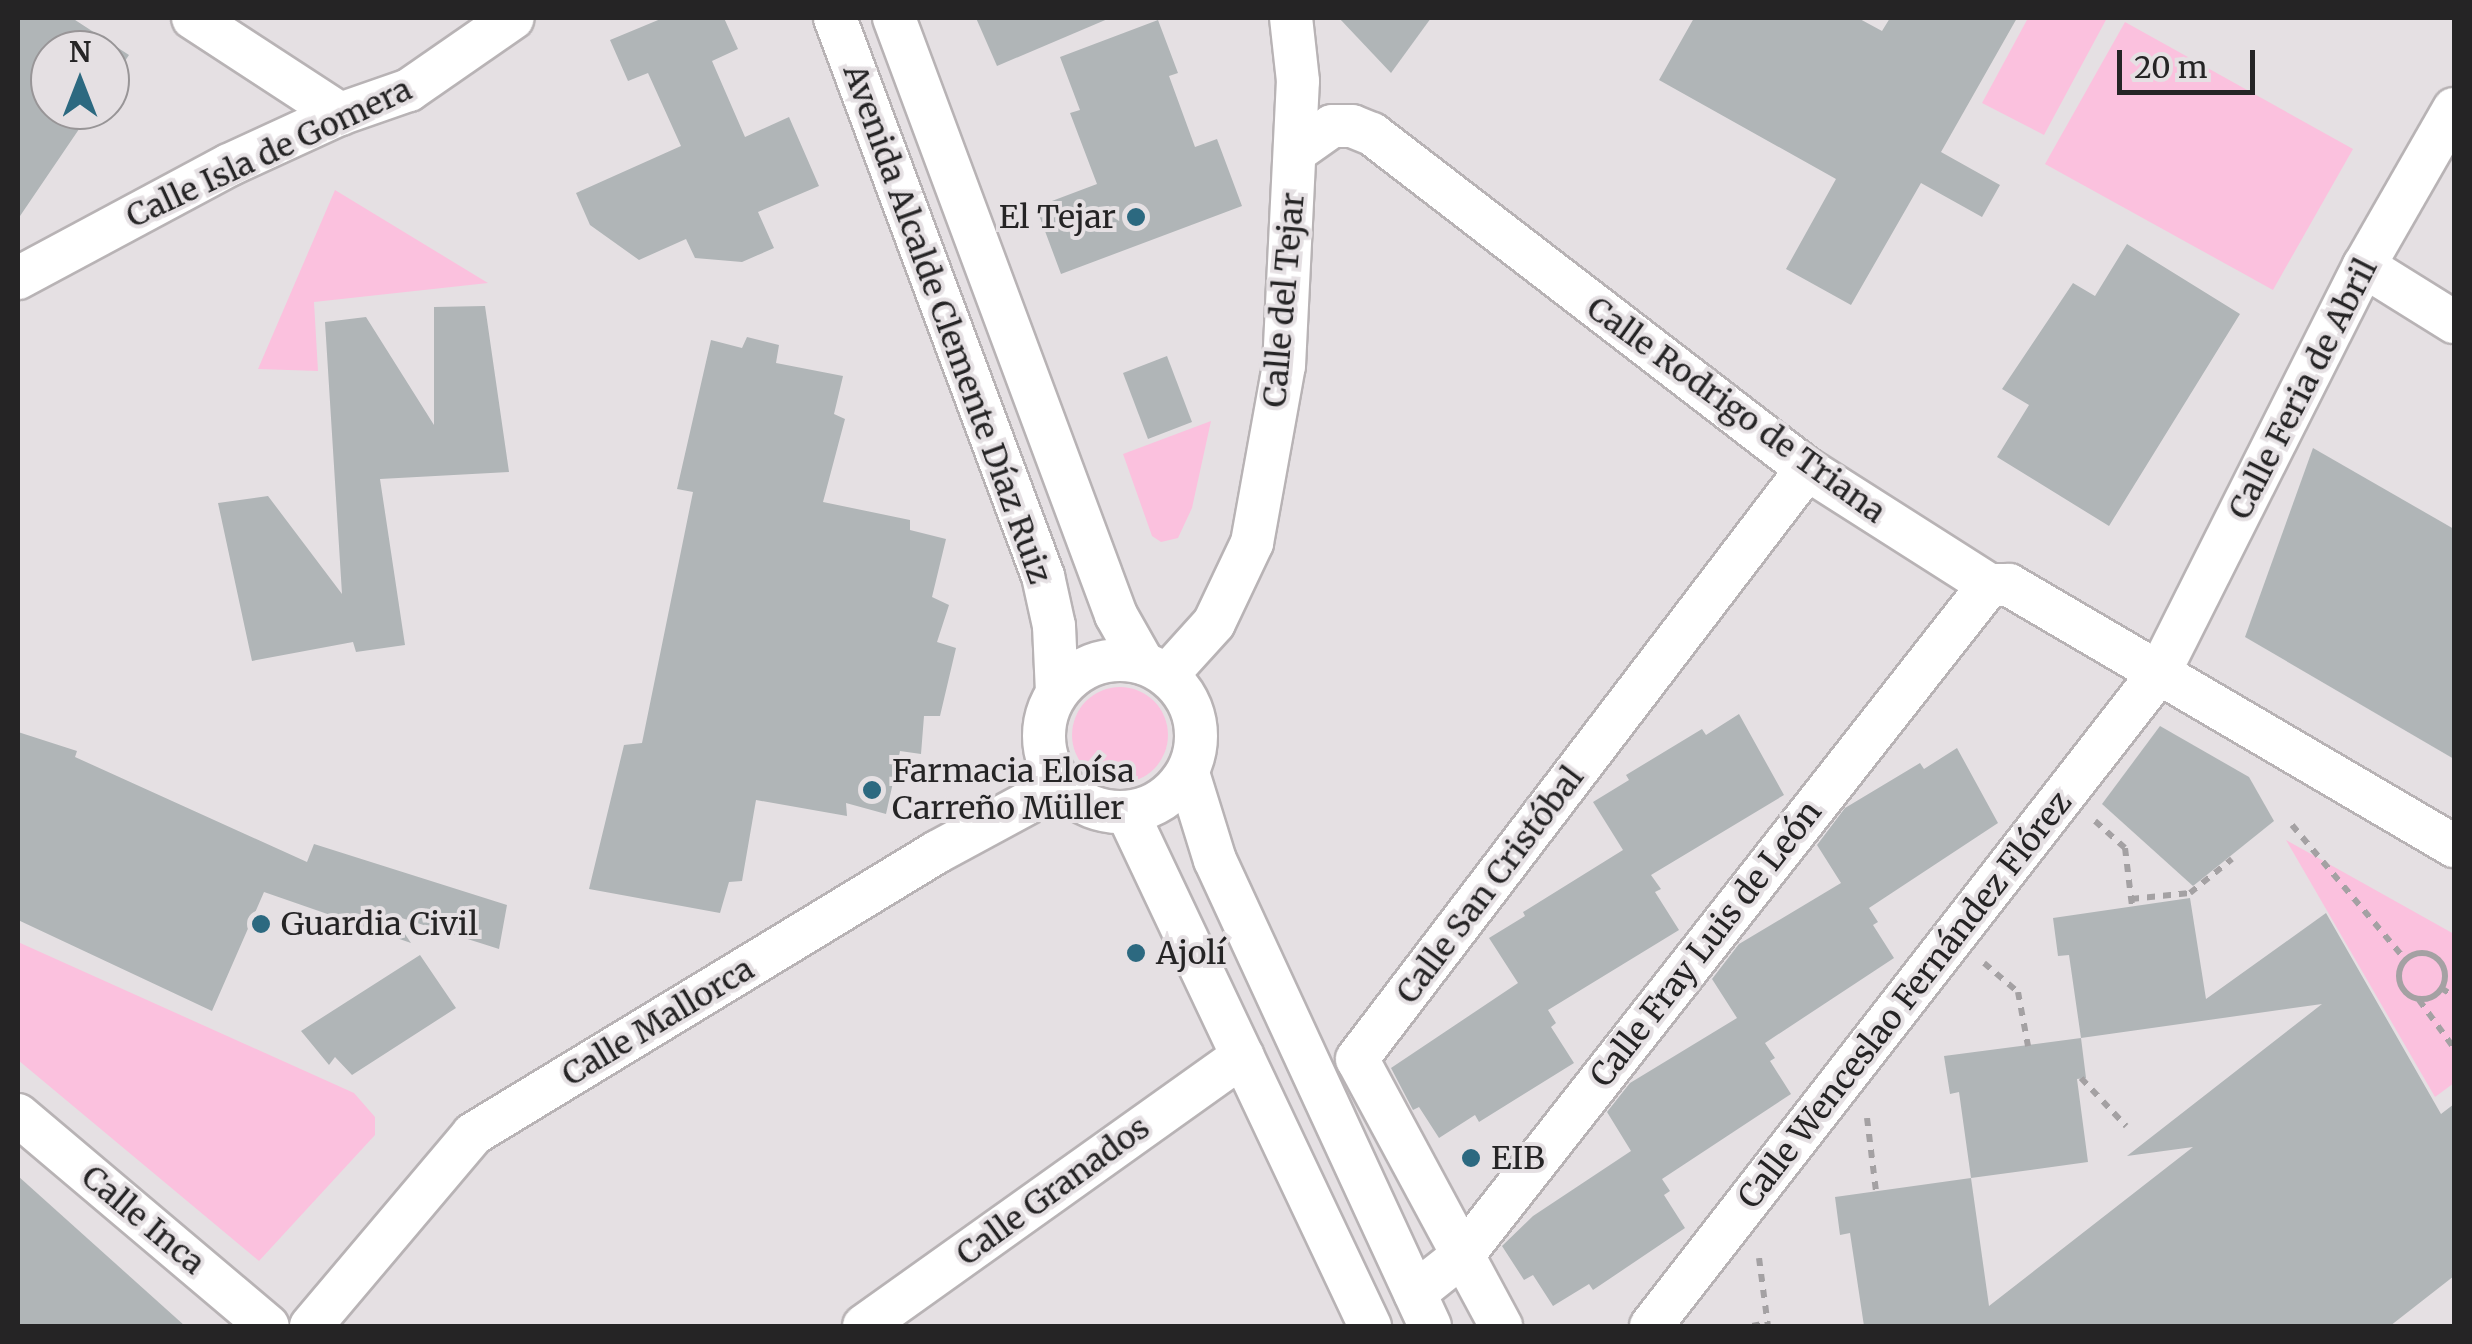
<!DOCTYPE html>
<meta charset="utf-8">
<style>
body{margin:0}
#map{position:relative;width:2472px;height:1344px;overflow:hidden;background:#e5e0e3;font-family:Merriweather,serif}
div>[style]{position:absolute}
.green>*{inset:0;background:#fbc1de}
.round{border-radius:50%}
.building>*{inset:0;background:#b0b5b7}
.path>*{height:6px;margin-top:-3px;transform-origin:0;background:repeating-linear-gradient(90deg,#a4a1a3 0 8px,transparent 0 16px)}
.path>.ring{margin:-3px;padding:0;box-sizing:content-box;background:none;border:6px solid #a4a1a3;border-radius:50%}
.roads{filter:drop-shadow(2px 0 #b8b3b5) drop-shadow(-2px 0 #b8b3b5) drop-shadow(0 2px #b8b3b5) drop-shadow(0 -2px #b8b3b5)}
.minor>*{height:42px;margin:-21px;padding:0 21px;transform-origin:21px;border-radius:21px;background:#fff}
.minor>.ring{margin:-21px;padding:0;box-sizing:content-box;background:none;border:42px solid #fff;border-radius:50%}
.dots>*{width:28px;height:28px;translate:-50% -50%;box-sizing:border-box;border:5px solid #e5e0e3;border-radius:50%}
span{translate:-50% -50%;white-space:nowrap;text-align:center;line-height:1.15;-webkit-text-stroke:8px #e5e0e3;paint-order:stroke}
.street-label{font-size:32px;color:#252425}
.poi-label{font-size:32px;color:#252425}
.right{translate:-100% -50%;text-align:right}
.left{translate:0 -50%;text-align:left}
.frame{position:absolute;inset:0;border:20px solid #252425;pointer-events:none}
.north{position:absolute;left:30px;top:30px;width:100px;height:100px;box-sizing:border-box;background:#e5e0e3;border:2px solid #989597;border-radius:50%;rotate:0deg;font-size:28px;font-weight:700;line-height:40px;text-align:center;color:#252425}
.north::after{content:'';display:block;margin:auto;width:35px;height:45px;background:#2c6980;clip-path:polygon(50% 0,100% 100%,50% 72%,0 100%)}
.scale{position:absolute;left:2117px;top:50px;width:138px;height:45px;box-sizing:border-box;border:5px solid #252425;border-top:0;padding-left:12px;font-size:30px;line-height:35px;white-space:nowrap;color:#252425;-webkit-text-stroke:8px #e5e0e3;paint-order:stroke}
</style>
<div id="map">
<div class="green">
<div style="clip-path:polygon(2028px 18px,2107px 18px,2044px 135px,1982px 103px)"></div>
<div style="clip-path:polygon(2125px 22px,2353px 149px,2273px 290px,2045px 164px)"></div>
<div style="clip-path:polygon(335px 190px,488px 283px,314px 302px,318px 371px,258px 369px)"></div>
<div style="clip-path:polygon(1211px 421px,1192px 508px,1178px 538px,1161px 542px,1152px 536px,1123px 454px)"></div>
<div class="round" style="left:1072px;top:687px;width:96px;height:96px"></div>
<div style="clip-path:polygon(2286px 840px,2454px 934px,2454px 1083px,2435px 1097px)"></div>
<div style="clip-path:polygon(18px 942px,354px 1093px,375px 1117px,375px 1135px,259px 1261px,18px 1060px)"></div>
</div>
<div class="building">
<div style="clip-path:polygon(18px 18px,72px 18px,129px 55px,110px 83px,110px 50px,50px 50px,50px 110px,92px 110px,18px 219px)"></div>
<div style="clip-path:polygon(663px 18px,724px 18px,738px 49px,712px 61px,745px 137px,789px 117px,819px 186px,758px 212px,774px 248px,742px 262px,695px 258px,686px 239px,639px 260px,590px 225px,576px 193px,681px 146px,648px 73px,628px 81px,610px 40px)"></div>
<div style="clip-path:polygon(976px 18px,1110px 18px,997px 66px)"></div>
<div style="clip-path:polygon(1339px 18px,1431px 18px,1391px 73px)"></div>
<div style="clip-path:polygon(1694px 18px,1858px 18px,1882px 31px,1890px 18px,2017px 18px,1941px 152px,2000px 185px,1982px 217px,1921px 183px,1851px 305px,1786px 269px,1836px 179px,1659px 80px)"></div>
<div style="clip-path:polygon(1158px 20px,1178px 73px,1169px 76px,1195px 147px,1217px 139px,1242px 206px,1061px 274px,1036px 207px,1097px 184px,1070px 113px,1080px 110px,1060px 57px)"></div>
<div style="clip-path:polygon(2127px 244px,2240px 314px,2109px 526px,1997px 457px,2029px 405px,2002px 389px,2073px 283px,2095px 296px)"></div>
<div style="clip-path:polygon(485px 306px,509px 472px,380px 479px,405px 645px,356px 652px,353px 642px,252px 661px,218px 503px,268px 496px,342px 594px,325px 322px,366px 317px,434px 425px,434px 307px)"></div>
<div style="clip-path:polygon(747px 337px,779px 345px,776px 363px,843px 376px,834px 414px,845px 419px,823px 502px,910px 520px,910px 530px,946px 539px,932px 597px,949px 605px,937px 642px,956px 648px,940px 716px,924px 716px,921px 754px,900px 751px,886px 814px,846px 803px,847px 816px,756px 800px,742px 881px,729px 882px,720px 913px,589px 889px,624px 745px,642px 743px,693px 492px,677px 489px,711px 340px,742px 348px)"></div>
<div style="clip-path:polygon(1167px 356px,1192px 422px,1148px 439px,1123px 373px)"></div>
<div style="clip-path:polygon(2313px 448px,2454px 529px,2454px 759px,2245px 637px)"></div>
<div style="clip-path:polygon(1739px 714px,1784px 795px,1651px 875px,1661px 889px,1655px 892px,1679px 930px,1548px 1010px,1556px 1023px,1551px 1027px,1574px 1063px,1479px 1122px,1475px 1115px,1439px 1138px,1419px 1107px,1413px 1110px,1391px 1068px,1518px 983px,1489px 938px,1525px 916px,1523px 912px,1623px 850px,1593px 802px,1629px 780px,1626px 775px,1702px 729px,1706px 735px)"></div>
<div style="clip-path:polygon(2160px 726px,2249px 777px,2274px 821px,2193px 886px,2102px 804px)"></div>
<div style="clip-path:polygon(18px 732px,77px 751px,75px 757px,307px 862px,314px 844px,507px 905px,499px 949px,392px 915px,411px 943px,264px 892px,212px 1011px,18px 920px)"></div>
<div style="clip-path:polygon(1957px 748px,1998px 823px,1869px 908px,1878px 922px,1873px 925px,1894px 958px,1765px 1043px,1775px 1058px,1770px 1061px,1791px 1094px,1662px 1179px,1670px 1191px,1664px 1195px,1685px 1228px,1593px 1290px,1589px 1284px,1553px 1306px,1533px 1275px,1524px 1280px,1502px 1246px,1533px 1216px,1631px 1151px,1607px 1112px,1630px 1083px,1737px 1018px,1712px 979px,1739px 944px,1841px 883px,1817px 845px,1845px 808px,1920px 763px,1924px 769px)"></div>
<div style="clip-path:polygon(2190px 898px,2206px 999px,2326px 913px,2441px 1114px,2454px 1104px,2454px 1276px,2390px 1326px,1864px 1326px,1850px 1233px,1840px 1235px,1835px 1197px,1971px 1178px,1989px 1306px,2193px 1147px,2127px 1156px,2322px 1004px,2081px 1038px,2069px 955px,2058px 956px,2053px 918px)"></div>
<div style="clip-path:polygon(420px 955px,456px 1008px,352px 1075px,335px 1057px,329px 1065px,301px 1031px)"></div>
<div style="clip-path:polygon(2081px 1038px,2086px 1078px,2077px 1079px,2088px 1162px,1971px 1178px,1959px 1092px,1950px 1094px,1944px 1056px)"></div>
<div style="clip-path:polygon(18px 1176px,185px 1326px,18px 1326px)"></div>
</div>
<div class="path">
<div style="left:2095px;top:821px;width:40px;rotate:42deg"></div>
<div style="left:2125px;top:848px;width:58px;rotate:83.1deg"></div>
<div style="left:2292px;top:825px;width:175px;rotate:49.9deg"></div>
<div style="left:2131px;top:899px;width:59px;rotate:-5.8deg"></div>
<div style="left:2190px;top:893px;width:54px;rotate:-39deg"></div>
<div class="ring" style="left:2399px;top:953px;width:40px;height:40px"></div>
<div style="left:1984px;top:963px;width:45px;rotate:40.5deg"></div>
<div style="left:2018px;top:992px;width:55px;rotate:79.5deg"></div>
<div style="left:2441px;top:988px;width:15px;rotate:32deg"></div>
<div style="left:2419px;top:1000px;width:59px;rotate:53.9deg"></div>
<div style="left:2081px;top:1078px;width:66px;rotate:46.8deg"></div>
<div style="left:1867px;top:1118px;width:74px;rotate:83deg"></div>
<div style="left:1759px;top:1258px;width:69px;rotate:82.5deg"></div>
<div style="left:1752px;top:1326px;width:16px;rotate:-11deg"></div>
</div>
<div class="roads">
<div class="minor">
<div style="left:193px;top:18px;width:176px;rotate:33.1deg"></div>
<div style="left:835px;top:18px;width:596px;rotate:69.56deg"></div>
<div style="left:1043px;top:576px;width:51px;rotate:77.6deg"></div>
<div style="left:1054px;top:626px;width:66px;rotate:87.4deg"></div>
<div style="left:894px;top:18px;width:637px;rotate:69.6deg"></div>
<div style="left:1116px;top:615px;width:55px;rotate:60.6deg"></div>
<div style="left:1295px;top:152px;width:45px;rotate:-35.1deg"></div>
<div style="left:1332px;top:126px;width:20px"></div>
<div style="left:1352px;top:126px;width:22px;rotate:22deg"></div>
<div style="left:1372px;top:134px;width:549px;rotate:37.6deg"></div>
<div style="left:1807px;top:469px;width:216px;rotate:32.5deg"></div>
<div style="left:1989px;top:585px;width:20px"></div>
<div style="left:2009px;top:585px;width:516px;rotate:30.39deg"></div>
<div style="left:2364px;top:266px;width:106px;rotate:31.9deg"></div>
<div style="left:18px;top:278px;width:239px;rotate:-28.2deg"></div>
<div style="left:229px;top:165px;width:122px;rotate:-24.7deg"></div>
<div style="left:340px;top:114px;width:73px;rotate:-19.2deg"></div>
<div style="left:409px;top:90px;width:126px;rotate:-34.7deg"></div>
<div class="ring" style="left:1044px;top:660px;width:110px;height:110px"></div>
<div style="left:1167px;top:675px;width:70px;rotate:-47.9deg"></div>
<div style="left:1214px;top:623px;width:89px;rotate:-64.6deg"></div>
<div style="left:1252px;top:543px;width:180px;rotate:-79.8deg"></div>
<div style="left:1284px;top:366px;width:285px;rotate:-87.2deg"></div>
<div style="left:1298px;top:81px;width:63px;rotate:-96.3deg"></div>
<div style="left:1188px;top:773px;width:91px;rotate:72.8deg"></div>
<div style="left:1215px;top:860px;width:513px;rotate:65.23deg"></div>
<div style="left:1127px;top:812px;width:569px;rotate:64.7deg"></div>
<div style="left:18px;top:1115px;width:327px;rotate:40.2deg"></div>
<div style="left:1415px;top:1293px;width:61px;rotate:-38.4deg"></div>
<div style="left:1463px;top:1255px;width:852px;rotate:-51.87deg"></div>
<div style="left:311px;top:1326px;width:251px;rotate:-49.8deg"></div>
<div style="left:473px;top:1134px;width:543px;rotate:-31.29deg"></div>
<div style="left:937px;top:852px;width:141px;rotate:-28.4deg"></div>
<div style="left:864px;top:1326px;width:465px;rotate:-35.5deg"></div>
<div style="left:1501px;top:1326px;width:303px;rotate:-118.3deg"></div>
<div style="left:1357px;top:1059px;width:742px;rotate:-52.67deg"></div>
<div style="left:1651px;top:1326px;width:827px;rotate:-52.12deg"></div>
<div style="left:2159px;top:673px;width:456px;rotate:-63.3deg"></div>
<div style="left:2364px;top:266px;width:181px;rotate:-60.2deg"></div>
</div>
</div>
<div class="dots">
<div style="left:1136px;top:217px;background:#2c6980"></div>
<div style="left:872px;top:790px;background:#2c6980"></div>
<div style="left:261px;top:924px;background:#2c6980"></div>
<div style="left:1136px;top:953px;background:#2c6980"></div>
<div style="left:1471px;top:1158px;background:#2c6980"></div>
</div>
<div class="street-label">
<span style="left:269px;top:153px;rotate:-25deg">Calle Isla de Gomera</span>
<span style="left:1284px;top:300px;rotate:-85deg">Calle del Tejar</span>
<span style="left:947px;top:324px;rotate:70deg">Avenida Alcalde Clemente Díaz Ruiz</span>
<span style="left:2303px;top:389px;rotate:-63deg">Calle Feria de Abril</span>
<span style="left:1736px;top:410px;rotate:36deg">Calle Rodrigo de Triana</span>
<span style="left:1490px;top:885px;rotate:-53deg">Calle San Cristóbal</span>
<span style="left:1706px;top:944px;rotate:-52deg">Calle Fray Luis de León</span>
<span style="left:1905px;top:1000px;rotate:-52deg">Calle Wenceslao Fernández Flórez</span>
<span style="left:658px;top:1022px;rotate:-31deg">Calle Mallorca</span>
<span style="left:1053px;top:1191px;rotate:-36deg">Calle Granados</span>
<span style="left:143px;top:1220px;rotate:40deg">Calle Inca</span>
</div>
<div class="poi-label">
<span class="right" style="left:1116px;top:217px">El Tejar</span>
<span class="left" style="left:892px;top:790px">Farmacia Eloísa<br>Carreño Müller</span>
<span class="left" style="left:281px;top:924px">Guardia Civil</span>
<span class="left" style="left:1156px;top:953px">Ajolí</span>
<span class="left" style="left:1491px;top:1158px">EIB</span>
</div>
<div class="frame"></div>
<div class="north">N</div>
<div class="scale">20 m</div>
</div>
